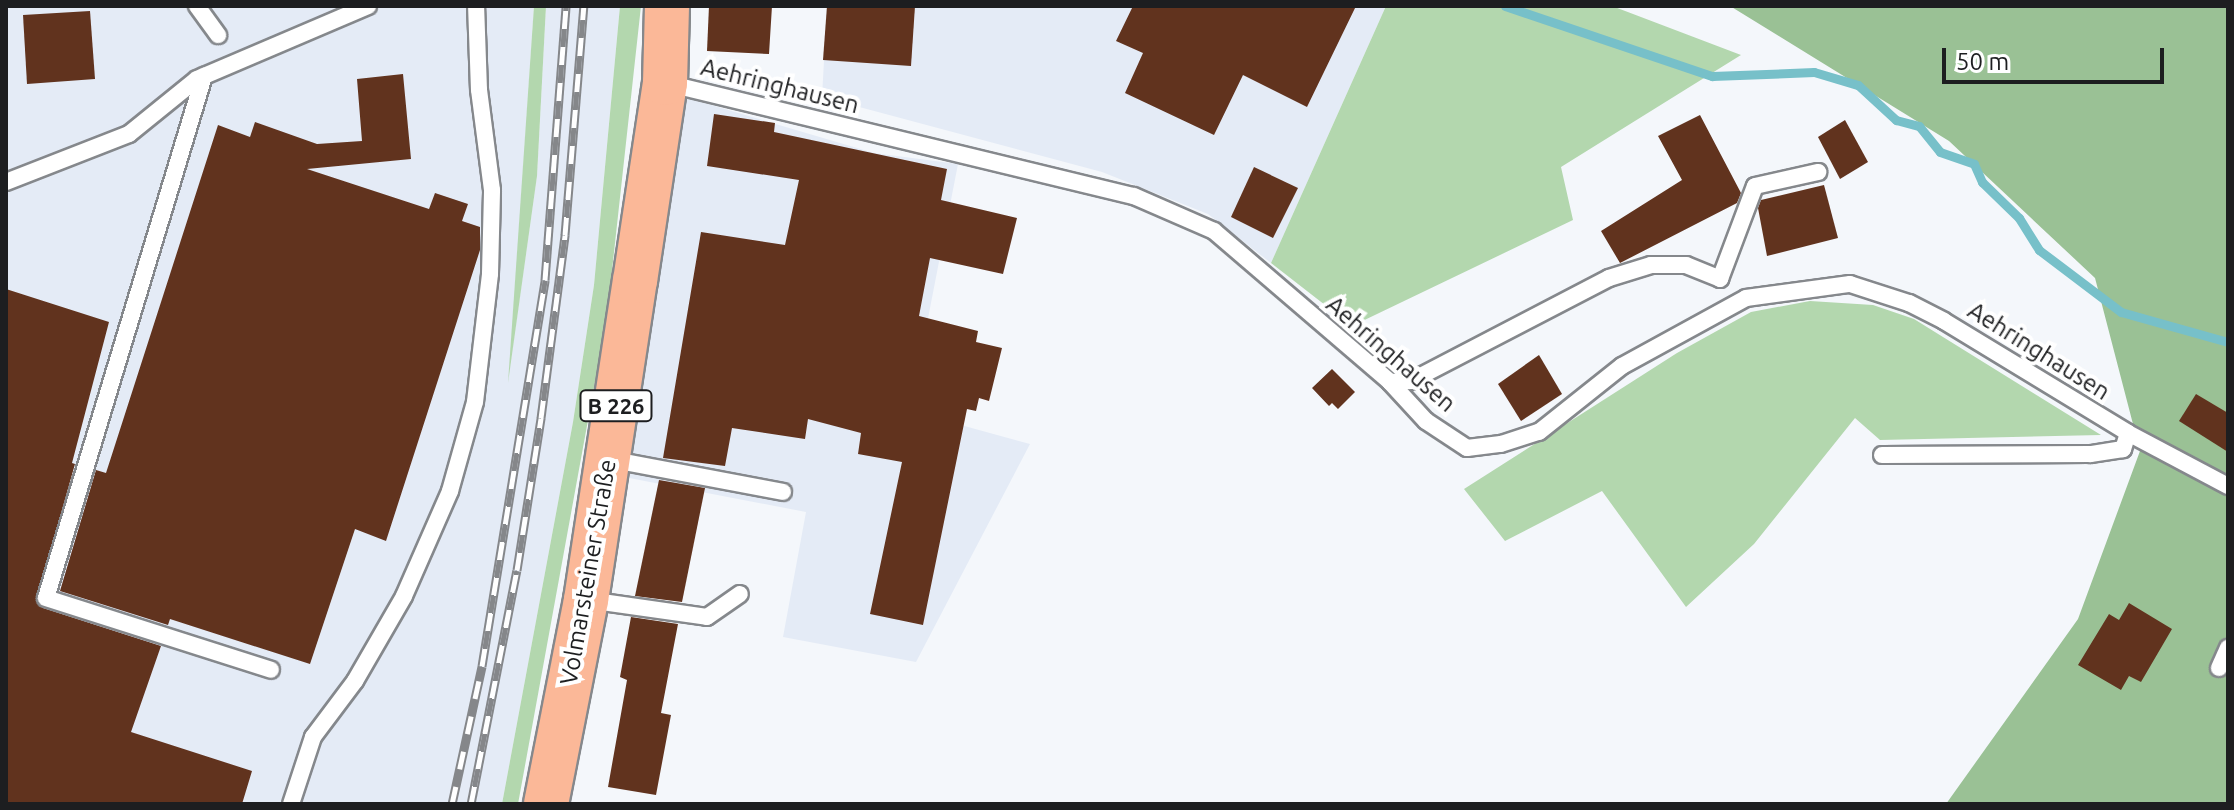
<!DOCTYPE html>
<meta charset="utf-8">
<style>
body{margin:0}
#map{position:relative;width:2234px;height:810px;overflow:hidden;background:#f4f7fb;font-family:Ubuntu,sans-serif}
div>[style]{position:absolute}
.built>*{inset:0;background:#e4ebf6}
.green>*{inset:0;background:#b3d7ae}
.forest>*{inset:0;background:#9ac195}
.stream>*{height:9px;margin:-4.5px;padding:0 4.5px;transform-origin:4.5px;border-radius:4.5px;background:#77c0c9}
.building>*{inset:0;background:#61331e}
.roads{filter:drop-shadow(2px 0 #85888c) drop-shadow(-2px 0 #85888c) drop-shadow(0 2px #85888c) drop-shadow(0 -2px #85888c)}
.lane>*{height:16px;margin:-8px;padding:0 8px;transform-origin:8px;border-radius:8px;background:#fff}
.primary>*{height:44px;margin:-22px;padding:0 22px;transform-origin:22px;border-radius:22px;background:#fbb898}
.rail>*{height:9px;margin-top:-4.5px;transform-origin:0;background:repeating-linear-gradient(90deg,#fff 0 18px,#85878a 0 36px);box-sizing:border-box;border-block:2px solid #85878a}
span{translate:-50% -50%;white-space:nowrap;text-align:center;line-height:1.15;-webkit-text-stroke:8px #fff;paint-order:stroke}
.shield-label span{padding:2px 6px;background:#fff;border:2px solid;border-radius:6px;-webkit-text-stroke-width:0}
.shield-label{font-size:22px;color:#1d1e20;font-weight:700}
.street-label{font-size:24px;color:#1d1e20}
.frame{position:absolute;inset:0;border:8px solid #1d1e20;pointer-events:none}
.scale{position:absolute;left:1942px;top:48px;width:222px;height:36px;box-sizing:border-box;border:4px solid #1d1e20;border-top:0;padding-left:10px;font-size:24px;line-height:28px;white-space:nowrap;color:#1d1e20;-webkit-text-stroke:6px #fff;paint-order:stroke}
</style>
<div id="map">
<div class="built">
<div style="clip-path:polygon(6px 6px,534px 6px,510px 366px,537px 176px,546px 6px,620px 6px,594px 285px,573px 422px,502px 804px,6px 804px)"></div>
<div style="clip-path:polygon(827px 6px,1386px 6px,1271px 263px,1208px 214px,1102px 172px,822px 97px)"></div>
<div style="clip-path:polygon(684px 97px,874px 153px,958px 164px,910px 411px,1030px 444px,916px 662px,783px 637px,806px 512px,624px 477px)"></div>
</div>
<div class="green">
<div style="clip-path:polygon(534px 6px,546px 6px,537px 176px,508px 383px)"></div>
<div style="clip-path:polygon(620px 6px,641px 6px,607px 316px,518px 804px,502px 804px,573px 422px,594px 285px)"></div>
<div style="clip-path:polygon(1386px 6px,1612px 6px,1741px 55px,1561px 167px,1573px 220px,1352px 326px,1271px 263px)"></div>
<div style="clip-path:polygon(1810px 301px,1873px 305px,1914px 319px,2101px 435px,1880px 440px,1855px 418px,1754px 544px,1686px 607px,1602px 491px,1505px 541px,1464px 489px,1677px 353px,1751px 312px)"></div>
</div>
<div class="forest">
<div style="clip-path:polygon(1730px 6px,2228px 6px,2228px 804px,1946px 804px,2078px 619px,2140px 451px,2095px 278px,1949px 141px)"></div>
</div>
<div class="stream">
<div style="left:1505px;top:6px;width:219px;rotate:18.7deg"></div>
<div style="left:1712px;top:76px;width:102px;rotate:-2.2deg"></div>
<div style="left:1814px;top:72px;width:46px;rotate:16.5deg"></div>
<div style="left:1858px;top:85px;width:52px;rotate:42.6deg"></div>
<div style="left:1896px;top:120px;width:24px;rotate:15deg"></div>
<div style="left:1919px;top:126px;width:33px;rotate:51deg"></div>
<div style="left:1940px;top:152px;width:36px;rotate:19deg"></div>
<div style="left:1974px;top:164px;width:20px;rotate:66deg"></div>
<div style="left:1982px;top:182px;width:52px;rotate:44.2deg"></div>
<div style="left:2019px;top:218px;width:38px;rotate:58deg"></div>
<div style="left:2039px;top:250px;width:103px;rotate:37.1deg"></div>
<div style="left:2121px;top:312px;width:111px;rotate:15.7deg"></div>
</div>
<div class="building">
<div style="clip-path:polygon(709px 6px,772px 6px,769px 54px,707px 51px)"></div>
<div style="clip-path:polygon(827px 6px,915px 6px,911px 66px,823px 60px)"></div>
<div style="clip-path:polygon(1133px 6px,1356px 6px,1307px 107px,1243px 75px,1214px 135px,1125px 93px,1143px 53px,1116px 41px)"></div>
<div style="clip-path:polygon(90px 11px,95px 79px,27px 84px,23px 15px)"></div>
<div style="clip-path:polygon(403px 74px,411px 159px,307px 169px,429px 209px,435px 193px,468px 204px,462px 221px,480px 227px,480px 250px,386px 541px,355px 529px,310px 664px,170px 619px,168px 625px,60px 591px,96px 470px,106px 473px,218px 125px,250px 137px,255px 122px,317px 144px,362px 141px,357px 79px)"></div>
<div style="clip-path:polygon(714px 114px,775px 123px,774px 132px,947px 169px,941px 200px,1017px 218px,1003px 274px,930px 258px,919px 316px,978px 331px,976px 342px,1002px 348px,989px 401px,979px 398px,976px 411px,967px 409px,923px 625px,870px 614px,902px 462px,858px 454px,861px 433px,808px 419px,805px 439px,732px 428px,725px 466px,663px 458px,701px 232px,785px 245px,799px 180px,707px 166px)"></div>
<div style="clip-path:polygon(1700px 115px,1741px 193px,1737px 203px,1620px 263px,1601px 231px,1682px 180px,1658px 136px)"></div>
<div style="clip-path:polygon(1845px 120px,1868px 162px,1840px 179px,1818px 137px)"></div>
<div style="clip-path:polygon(1254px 167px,1298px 188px,1273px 238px,1231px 217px)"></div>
<div style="clip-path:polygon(1824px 185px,1838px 238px,1767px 256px,1758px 208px,1761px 200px)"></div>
<div style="clip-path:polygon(6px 289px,109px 322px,72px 463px,75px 464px,36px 601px,43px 608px,161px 646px,131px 732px,252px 771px,242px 804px,6px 804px)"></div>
<div style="clip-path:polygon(1539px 355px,1562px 394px,1521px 421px,1498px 384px)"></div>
<div style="clip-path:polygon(1332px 369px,1355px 392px,1338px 409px,1332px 403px,1329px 406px,1312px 388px)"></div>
<div style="clip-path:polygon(2196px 394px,2228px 413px,2228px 452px,2179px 421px)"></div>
<div style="clip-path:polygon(659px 480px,705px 488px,682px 602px,635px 596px)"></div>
<div style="clip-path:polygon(2129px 603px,2172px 629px,2141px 682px,2129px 676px,2121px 690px,2078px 665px,2109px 614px,2119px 620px)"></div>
<div style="clip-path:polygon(631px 617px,678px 624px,661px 713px,671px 715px,656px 795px,608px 787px,627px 680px,620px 677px)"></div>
</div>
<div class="roads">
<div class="lane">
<div style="left:197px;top:6px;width:36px;rotate:54deg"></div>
<div style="left:204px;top:76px;width:545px;rotate:106.84deg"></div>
<div style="left:46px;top:598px;width:236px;rotate:17.7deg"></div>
<div style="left:666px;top:83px;width:481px;rotate:13.6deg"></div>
<div style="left:1134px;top:196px;width:87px;rotate:23.6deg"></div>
<div style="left:1214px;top:231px;width:232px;rotate:40.6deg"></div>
<div style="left:1390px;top:382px;width:53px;rotate:47.3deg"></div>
<div style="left:1426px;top:421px;width:49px;rotate:33.4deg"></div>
<div style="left:1467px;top:448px;width:34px;rotate:-7deg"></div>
<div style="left:1501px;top:444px;width:40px;rotate:-18deg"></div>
<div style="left:1539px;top:432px;width:106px;rotate:-38.5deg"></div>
<div style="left:1622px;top:366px;width:141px;rotate:-28.7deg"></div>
<div style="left:1746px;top:298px;width:105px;rotate:-7.7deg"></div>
<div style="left:1850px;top:284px;width:62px;rotate:17.9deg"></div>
<div style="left:1909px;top:303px;width:39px;rotate:27deg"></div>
<div style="left:1944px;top:321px;width:215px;rotate:31.3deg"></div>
<div style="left:2128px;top:433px;width:17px;rotate:107deg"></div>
<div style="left:2123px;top:449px;width:33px;rotate:171deg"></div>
<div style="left:2090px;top:454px;width:208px;rotate:179.7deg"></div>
<div style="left:6px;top:182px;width:132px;rotate:-21.3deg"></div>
<div style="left:129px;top:134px;width:87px;rotate:-39deg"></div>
<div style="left:197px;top:79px;width:186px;rotate:-23.1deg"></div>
<div style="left:1390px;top:382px;width:21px;rotate:-3deg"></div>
<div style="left:1411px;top:381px;width:223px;rotate:-27.5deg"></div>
<div style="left:1609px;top:278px;width:44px;rotate:-17.2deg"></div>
<div style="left:1651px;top:265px;width:35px"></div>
<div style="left:1686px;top:265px;width:37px;rotate:22deg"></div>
<div style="left:1720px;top:279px;width:99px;rotate:-69.4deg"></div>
<div style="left:1755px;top:186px;width:65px;rotate:-12.5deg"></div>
<div style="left:2128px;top:433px;width:113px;rotate:27.9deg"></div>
<div style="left:609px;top:459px;width:177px;rotate:10.7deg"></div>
<div style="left:588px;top:600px;width:120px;rotate:8.1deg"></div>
<div style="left:707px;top:617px;width:40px;rotate:-34.9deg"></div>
<div style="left:2219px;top:668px;width:22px;rotate:-66deg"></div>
<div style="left:291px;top:804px;width:71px;rotate:-71.8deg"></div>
<div style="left:313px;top:737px;width:70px;rotate:-53.1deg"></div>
<div style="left:355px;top:681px;width:98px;rotate:-60deg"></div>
<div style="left:404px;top:596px;width:115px;rotate:-66.3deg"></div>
<div style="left:450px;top:491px;width:92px;rotate:-74.3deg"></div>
<div style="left:475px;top:402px;width:129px;rotate:-83.3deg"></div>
<div style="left:490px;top:274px;width:84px;rotate:-88.6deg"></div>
<div style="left:492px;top:190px;width:101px;rotate:-97.4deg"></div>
<div style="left:479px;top:90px;width:84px;rotate:-92deg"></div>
</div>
<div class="primary">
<div style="left:546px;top:804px;width:208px;rotate:-78.9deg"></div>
<div style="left:586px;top:600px;width:323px;rotate:-81.3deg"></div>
<div style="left:635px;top:281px;width:200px;rotate:-81.4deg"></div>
<div style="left:665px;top:83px;width:77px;rotate:-88.5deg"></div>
</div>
</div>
<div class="rail">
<div style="left:452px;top:804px;width:141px;rotate:-77.7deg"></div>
<div style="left:482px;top:666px;width:391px;rotate:-80.7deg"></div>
<div style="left:545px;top:280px;width:275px;rotate:-85.6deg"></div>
<div style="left:471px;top:804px;width:238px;rotate:-78.9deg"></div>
<div style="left:517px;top:570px;width:154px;rotate:-81deg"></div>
<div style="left:541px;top:418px;width:185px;rotate:-82.5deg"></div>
<div style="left:565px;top:235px;width:230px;rotate:-85.3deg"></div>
</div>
<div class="shield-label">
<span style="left:616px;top:406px">B 226</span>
</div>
<div class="street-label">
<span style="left:780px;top:86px;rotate:14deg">Aehringhausen</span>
<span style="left:2039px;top:351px;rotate:32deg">Aehringhausen</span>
<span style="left:1391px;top:354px;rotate:41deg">Aehringhausen</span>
<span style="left:588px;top:572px;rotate:-80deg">Volmarsteiner Straße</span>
</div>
<div class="frame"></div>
<div class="scale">50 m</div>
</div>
